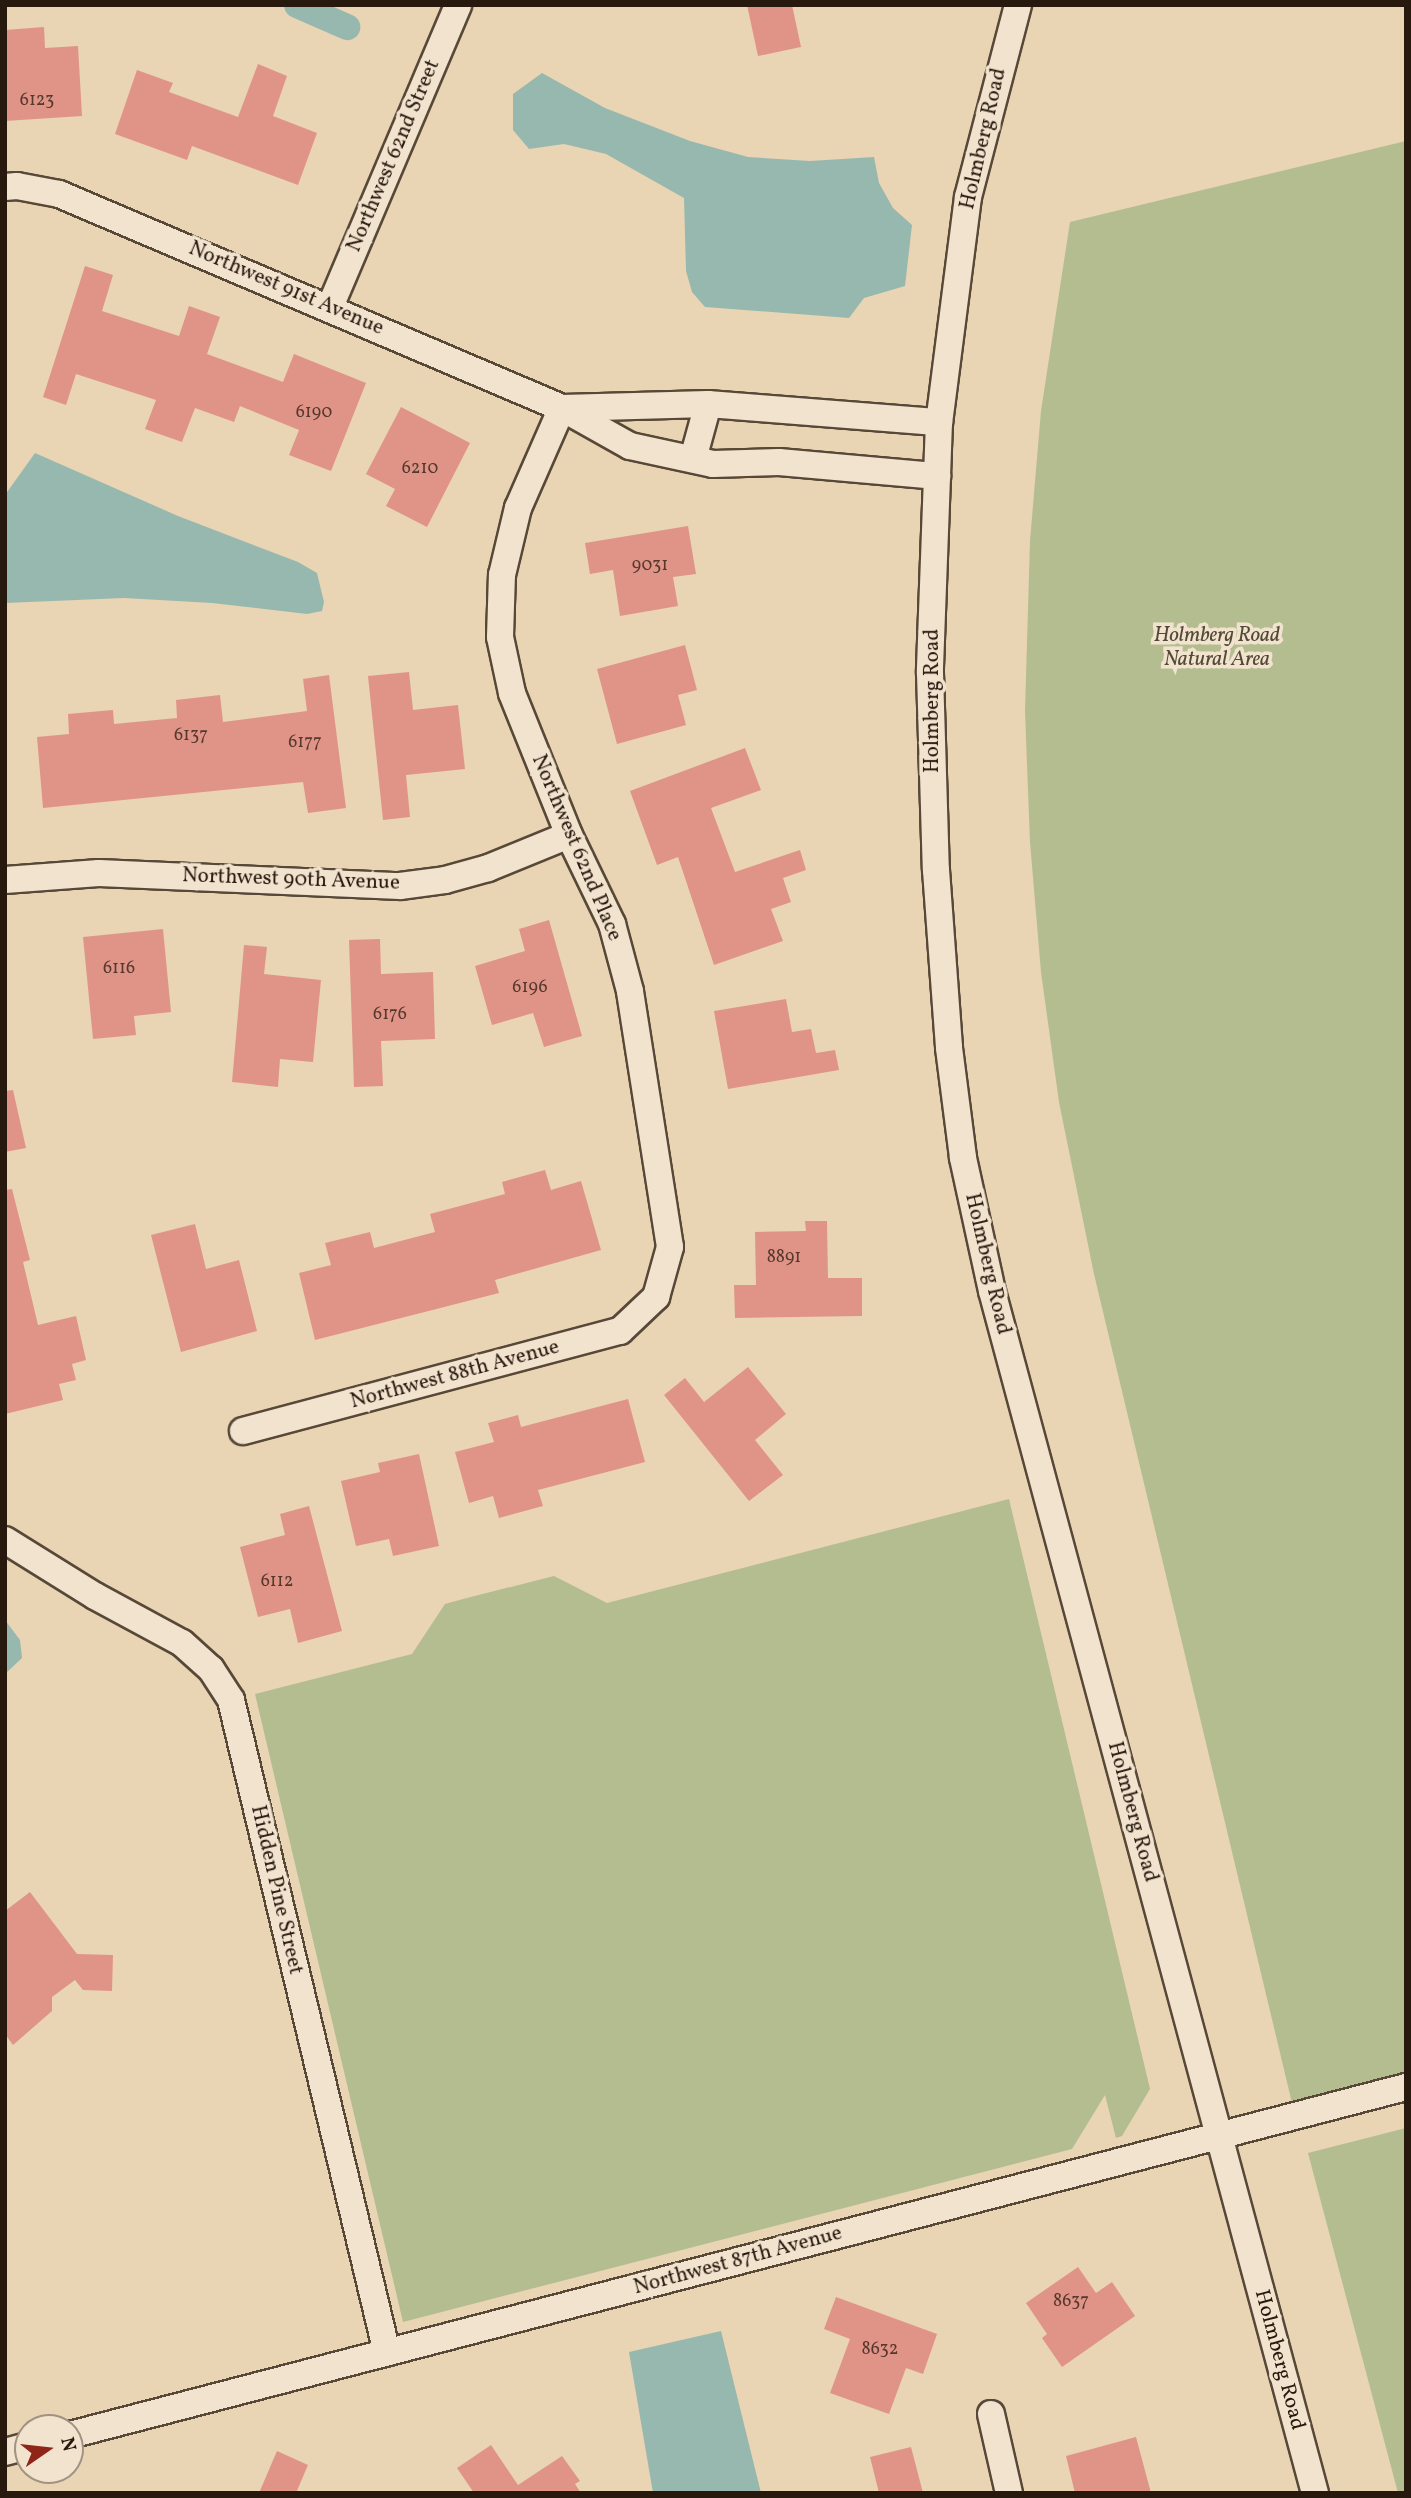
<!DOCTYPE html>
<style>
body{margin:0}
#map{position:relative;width:1411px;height:2498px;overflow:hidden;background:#e9d4b4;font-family:Vollkorn,serif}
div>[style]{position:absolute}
.green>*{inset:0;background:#b3bd90}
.water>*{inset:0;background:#97b8af}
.canal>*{height:26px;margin:-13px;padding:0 13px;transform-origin:13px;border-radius:13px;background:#97b8af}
.building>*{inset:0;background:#e09488}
.roads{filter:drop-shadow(2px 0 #584838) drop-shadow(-2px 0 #584838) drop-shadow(0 2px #584838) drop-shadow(0 -2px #584838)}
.minor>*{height:26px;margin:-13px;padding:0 13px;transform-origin:13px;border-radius:13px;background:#f1e3ce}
span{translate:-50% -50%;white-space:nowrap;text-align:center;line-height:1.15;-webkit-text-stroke:7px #f1e3ce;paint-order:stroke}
.number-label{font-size:18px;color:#56382d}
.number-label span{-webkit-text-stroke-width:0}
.street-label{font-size:21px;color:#28190f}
.park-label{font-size:21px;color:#524a36;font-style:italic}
.frame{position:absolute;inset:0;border:7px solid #28190f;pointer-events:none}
.north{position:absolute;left:14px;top:2414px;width:70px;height:70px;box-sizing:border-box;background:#f1e3ce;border:2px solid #a19282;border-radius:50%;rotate:76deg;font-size:19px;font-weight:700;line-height:28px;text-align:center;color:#28190f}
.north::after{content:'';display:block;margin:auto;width:24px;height:32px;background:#8f2418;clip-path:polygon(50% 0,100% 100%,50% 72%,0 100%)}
</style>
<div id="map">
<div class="green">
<div style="clip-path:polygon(1406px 141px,1406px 2074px,1292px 2103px,1094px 1274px,1059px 1102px,1041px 972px,1030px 842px,1025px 711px,1030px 541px,1041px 411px,1070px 222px)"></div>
<div style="clip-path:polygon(1009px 1499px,1150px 2089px,1122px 2136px,1116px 2138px,1105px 2095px,1072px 2149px,403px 2322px,255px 1694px,412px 1654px,445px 1604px,463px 1599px,554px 1576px,607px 1603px)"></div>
<div style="clip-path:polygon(1406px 2128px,1406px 2493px,1398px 2493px,1308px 2153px)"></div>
</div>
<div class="water">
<div style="clip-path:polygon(542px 73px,605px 108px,690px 141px,748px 157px,810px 161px,874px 157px,879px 183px,893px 208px,912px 225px,905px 286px,864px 298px,849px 318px,705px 307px,692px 292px,686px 271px,684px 198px,606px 154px,564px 144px,529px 149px,513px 130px,513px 94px)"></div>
<div style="clip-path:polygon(35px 453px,178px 516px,298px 562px,317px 573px,324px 602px,322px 611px,307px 614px,212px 603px,124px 598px,5px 603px,5px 495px)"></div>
<div style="clip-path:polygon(5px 1620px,20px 1640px,22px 1658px,5px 1674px)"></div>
<div style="clip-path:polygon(721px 2331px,761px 2493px,653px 2493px,629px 2352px)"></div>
</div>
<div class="canal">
<div style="left:297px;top:5px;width:55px;rotate:23.7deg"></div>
</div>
<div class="building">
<div style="clip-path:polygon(747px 5px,792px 5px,801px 47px,758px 56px)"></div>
<div style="clip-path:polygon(44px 27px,45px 48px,78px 46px,82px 116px,5px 121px,5px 30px)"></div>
<div style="clip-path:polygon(258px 64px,287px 76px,273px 116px,317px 133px,298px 185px,192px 146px,187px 160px,115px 134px,137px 70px,173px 83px,169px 92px,238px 117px)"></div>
<div style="clip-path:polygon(85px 266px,113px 275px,102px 311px,179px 336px,189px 306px,220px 317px,207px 354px,283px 382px,294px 354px,366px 383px,331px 471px,289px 455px,299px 430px,240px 406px,234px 422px,195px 408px,182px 442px,145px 429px,156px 400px,76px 374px,66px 405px,43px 397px)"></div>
<div style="clip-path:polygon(401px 407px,470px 443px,427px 527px,386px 506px,395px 489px,366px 474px)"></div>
<div style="clip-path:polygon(688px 526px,696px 574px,673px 577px,678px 606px,620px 616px,613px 570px,590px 574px,585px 543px)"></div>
<div style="clip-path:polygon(685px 645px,697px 690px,678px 695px,686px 725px,617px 744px,597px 669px)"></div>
<div style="clip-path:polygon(409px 672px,413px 710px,458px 705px,465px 769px,406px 775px,410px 817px,383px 820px,368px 676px)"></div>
<div style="clip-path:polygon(329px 675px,346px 808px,308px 813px,303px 782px,43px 808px,37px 737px,69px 734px,68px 714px,113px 710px,114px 724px,177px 718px,176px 700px,220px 695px,223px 722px,307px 711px,303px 679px)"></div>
<div style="clip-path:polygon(745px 748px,761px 790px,711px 808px,735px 872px,800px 850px,806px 870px,783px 878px,791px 902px,771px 909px,783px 941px,714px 965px,678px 857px,657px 865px,630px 791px)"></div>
<div style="clip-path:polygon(549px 920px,582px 1036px,544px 1047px,533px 1013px,492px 1025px,475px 966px,525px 951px,519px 929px)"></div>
<div style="clip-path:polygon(163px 929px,171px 1012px,134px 1016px,136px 1035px,93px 1039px,83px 937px)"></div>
<div style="clip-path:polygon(380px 939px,381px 974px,433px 972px,435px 1039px,381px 1041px,383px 1086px,354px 1087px,349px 940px)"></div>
<div style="clip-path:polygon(244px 945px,267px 947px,264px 974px,321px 980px,313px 1062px,280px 1059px,278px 1087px,232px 1082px)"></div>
<div style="clip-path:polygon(786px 999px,792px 1032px,811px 1029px,816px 1053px,835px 1050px,839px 1070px,728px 1089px,714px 1011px)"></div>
<div style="clip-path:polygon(13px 1090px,26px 1148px,5px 1152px,5px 1091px)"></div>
<div style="clip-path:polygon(545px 1170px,551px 1190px,581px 1181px,601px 1250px,495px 1280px,499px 1293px,315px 1340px,299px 1273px,331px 1265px,325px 1243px,370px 1232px,374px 1248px,435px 1232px,430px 1214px,505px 1194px,502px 1182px)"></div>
<div style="clip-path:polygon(12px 1189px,30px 1260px,23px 1262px,38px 1325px,76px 1316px,86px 1360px,72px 1364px,76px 1380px,59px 1384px,63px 1400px,5px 1414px,5px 1190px)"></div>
<div style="clip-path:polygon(805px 1221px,827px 1221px,828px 1278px,862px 1278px,862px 1316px,735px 1318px,734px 1285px,756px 1285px,755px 1232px,806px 1231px)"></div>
<div style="clip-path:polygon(195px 1224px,206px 1269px,239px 1260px,257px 1331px,181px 1352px,151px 1235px)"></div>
<div style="clip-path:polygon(748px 1367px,786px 1414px,755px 1440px,783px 1475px,749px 1501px,664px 1395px,685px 1378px,704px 1402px)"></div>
<div style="clip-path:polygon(628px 1399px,645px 1462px,538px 1490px,543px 1506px,499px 1518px,493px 1496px,469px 1503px,455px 1452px,494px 1442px,488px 1423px,518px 1415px,521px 1427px)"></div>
<div style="clip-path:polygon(419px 1454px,439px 1546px,393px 1556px,389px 1539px,356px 1546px,341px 1481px,380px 1472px,378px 1463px)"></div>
<div style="clip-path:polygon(309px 1506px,342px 1631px,298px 1643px,290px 1609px,258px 1617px,240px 1547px,285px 1535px,280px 1514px)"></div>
<div style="clip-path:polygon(30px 1892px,77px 1954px,113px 1955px,112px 1991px,83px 1990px,75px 1980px,52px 1997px,52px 2011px,13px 2045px,5px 2034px,5px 1911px)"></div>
<div style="clip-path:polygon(1078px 2267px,1096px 2293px,1112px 2282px,1135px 2316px,1062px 2367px,1042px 2338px,1047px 2334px,1026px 2303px)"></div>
<div style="clip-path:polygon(836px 2297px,937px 2334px,923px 2374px,906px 2368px,889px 2414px,830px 2393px,850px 2339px,824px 2329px)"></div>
<div style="clip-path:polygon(1136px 2437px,1151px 2493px,1075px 2493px,1066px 2456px)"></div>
<div style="clip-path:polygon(491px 2445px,518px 2485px,562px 2456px,580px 2481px,575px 2484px,581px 2493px,474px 2493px,457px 2468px)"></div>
<div style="clip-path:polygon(911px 2447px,923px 2493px,879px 2493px,870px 2457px)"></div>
<div style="clip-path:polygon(277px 2451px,308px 2465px,296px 2493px,259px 2493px)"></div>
</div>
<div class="roads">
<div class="minor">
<div style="left:1018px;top:5px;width:198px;rotate:104.6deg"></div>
<div style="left:968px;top:197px;width:227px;rotate:97.3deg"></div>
<div style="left:939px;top:422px;width:251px;rotate:92.1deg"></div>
<div style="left:930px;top:673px;width:197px;rotate:88.3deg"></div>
<div style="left:936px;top:870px;width:178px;rotate:85.8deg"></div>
<div style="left:949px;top:1048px;width:111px;rotate:82.7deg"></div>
<div style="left:963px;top:1158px;width:136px;rotate:77.7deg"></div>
<div style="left:992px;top:1291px;width:1245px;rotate:74.96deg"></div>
<div style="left:5px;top:187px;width:12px;rotate:-5deg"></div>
<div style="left:17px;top:186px;width:43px;rotate:10.8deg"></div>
<div style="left:59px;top:194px;width:547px;rotate:23.05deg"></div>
<div style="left:562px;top:408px;width:78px;rotate:29.2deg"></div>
<div style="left:630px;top:446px;width:85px;rotate:12.2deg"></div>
<div style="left:713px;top:464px;width:66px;rotate:-1.7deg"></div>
<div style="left:779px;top:462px;width:159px;rotate:5.1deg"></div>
<div style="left:330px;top:307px;width:328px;rotate:-67deg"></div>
<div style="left:562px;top:408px;width:146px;rotate:-1.6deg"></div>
<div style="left:708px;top:404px;width:232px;rotate:4.5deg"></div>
<div style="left:693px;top:459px;width:57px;rotate:-74.7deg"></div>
<div style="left:5px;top:880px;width:94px;rotate:-4.3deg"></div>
<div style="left:99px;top:873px;width:301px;rotate:2.5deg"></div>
<div style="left:400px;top:886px;width:45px;rotate:-7.6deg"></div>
<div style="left:445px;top:880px;width:45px;rotate:-15.6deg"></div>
<div style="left:488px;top:868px;width:87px;rotate:-22.2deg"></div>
<div style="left:243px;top:1431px;width:390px;rotate:-14.9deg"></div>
<div style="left:620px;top:1331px;width:50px;rotate:-43.4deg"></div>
<div style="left:656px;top:1297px;width:52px;rotate:-74.4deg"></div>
<div style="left:670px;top:1247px;width:259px;rotate:-98.9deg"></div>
<div style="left:630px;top:991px;width:69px;rotate:-105deg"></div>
<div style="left:612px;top:924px;width:99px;rotate:-115.8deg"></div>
<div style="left:569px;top:835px;width:153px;rotate:-111.9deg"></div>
<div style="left:512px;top:693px;width:57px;rotate:-102.1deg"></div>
<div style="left:500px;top:637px;width:62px;rotate:-88.2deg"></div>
<div style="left:502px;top:575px;width:69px;rotate:-76.6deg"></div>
<div style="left:518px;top:508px;width:109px;rotate:-66.3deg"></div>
<div style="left:5px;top:1540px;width:106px;rotate:31.9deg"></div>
<div style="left:95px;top:1596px;width:99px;rotate:28.4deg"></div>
<div style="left:182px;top:1643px;width:39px;rotate:42deg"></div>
<div style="left:211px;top:1669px;width:37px;rotate:57deg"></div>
<div style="left:231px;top:1700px;width:671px;rotate:76.56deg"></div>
<div style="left:991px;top:2414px;width:81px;rotate:77.2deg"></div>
<div style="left:70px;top:2435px;width:1381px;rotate:-14.6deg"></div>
<div style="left:5px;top:2452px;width:24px;rotate:-15deg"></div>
</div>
</div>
<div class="number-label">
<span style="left:37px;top:101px">6123</span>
<span style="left:314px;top:413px">6190</span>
<span style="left:420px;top:469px">6210</span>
<span style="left:650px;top:566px">9031</span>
<span style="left:191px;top:736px">6137</span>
<span style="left:305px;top:743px">6177</span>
<span style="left:119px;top:969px">6116</span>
<span style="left:530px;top:988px">6196</span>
<span style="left:390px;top:1015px">6176</span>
<span style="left:784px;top:1258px">8891</span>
<span style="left:277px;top:1582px">6112</span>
<span style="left:1071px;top:2302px">8637</span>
<span style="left:880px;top:2350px">8632</span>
</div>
<div class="street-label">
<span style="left:984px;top:139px;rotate:-77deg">Holmberg Road</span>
<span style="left:394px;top:156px;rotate:-67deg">Northwest 62nd Street</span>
<span style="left:286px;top:289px;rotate:23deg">Northwest 91st Avenue</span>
<span style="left:933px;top:701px;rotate:-90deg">Holmberg Road</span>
<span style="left:576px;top:848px;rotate:67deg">Northwest 62nd Place</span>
<span style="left:291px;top:880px;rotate:2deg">Northwest 90th Avenue</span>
<span style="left:987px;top:1264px;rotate:77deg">Holmberg Road</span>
<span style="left:455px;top:1375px;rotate:-15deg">Northwest 88th Avenue</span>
<span style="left:1132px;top:1812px;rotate:75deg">Holmberg Road</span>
<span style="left:276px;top:1890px;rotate:77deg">Hidden Pine Street</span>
<span style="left:738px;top:2261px;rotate:-15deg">Northwest 87th Avenue</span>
<span style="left:1279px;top:2360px;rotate:75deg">Holmberg Road</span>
</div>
<div class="park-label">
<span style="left:1217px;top:648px">Holmberg Road<br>Natural Area</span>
</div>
<div class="frame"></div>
<div class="north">N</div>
</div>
